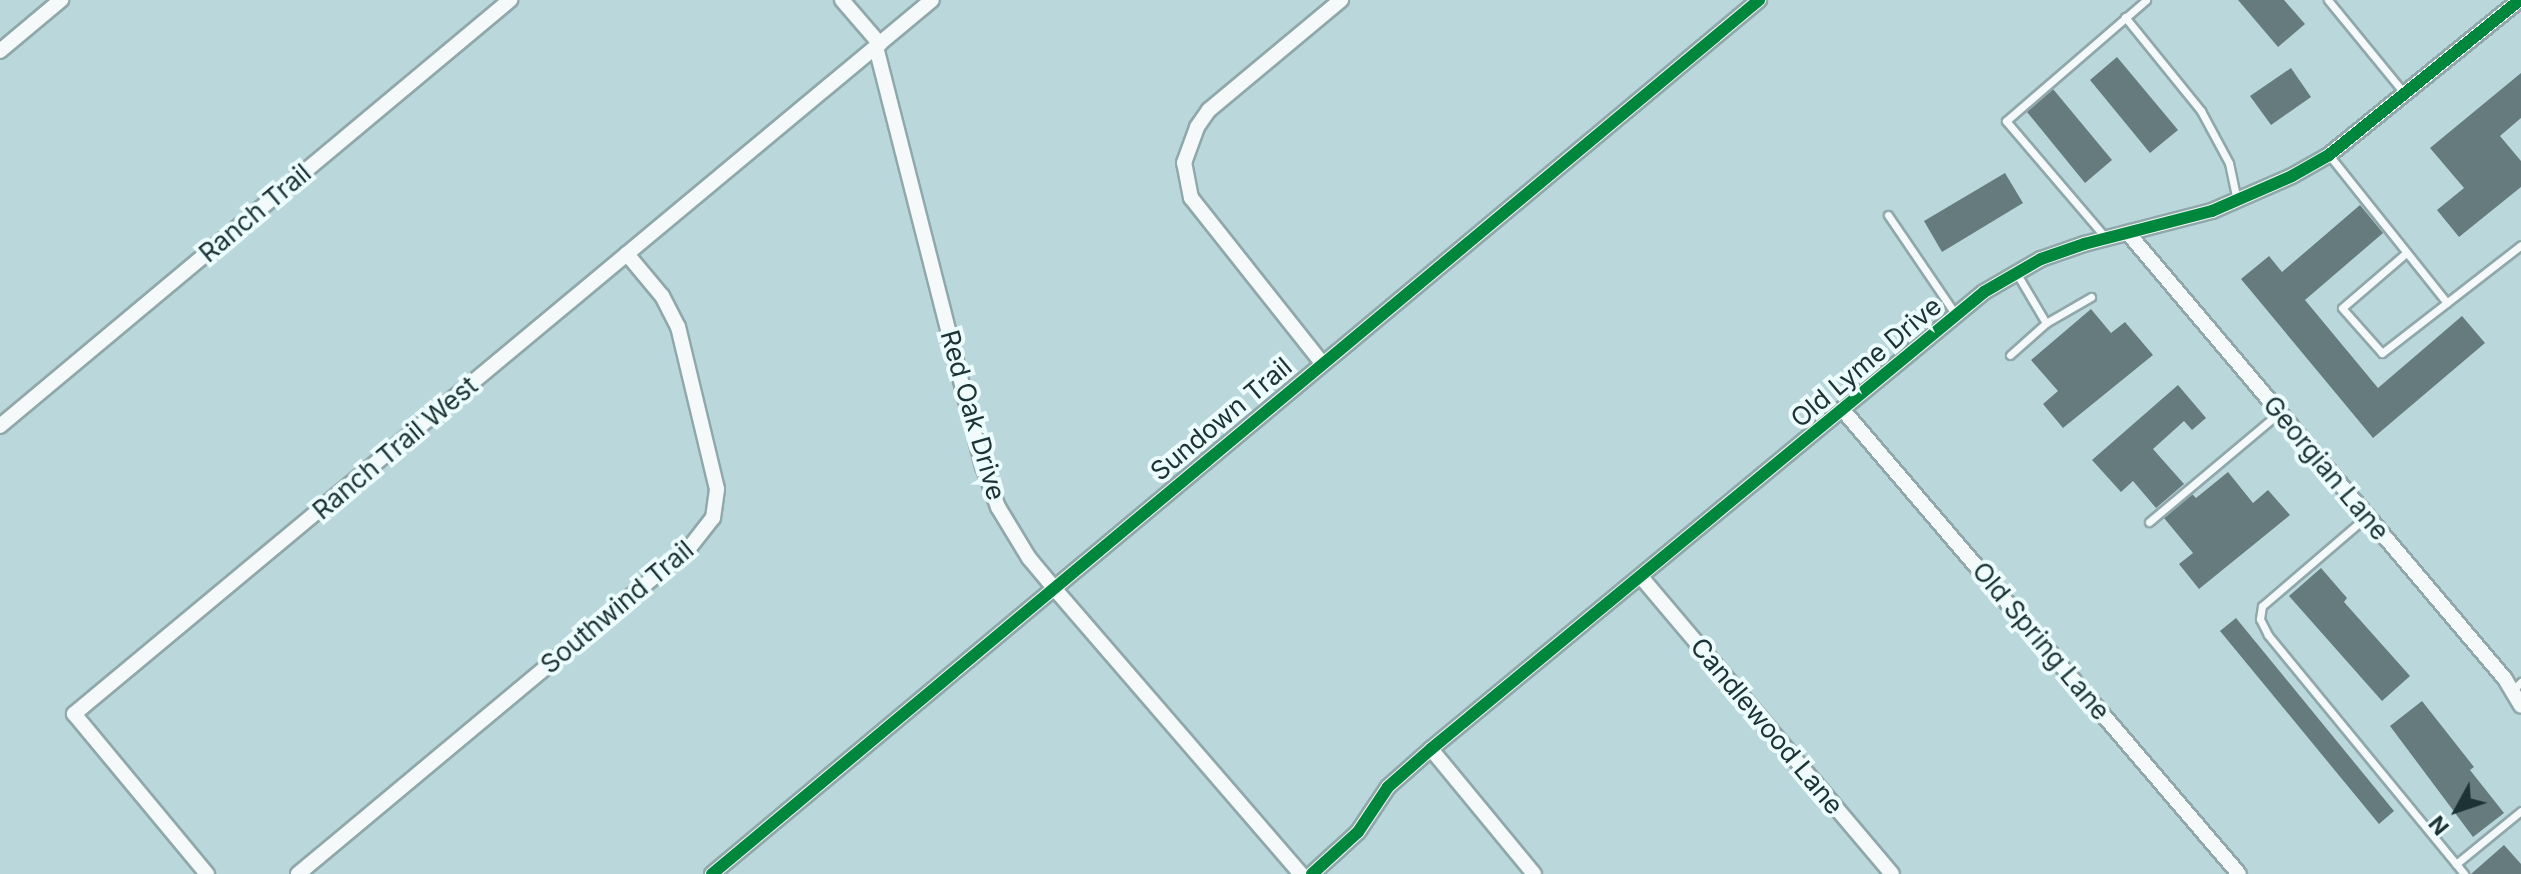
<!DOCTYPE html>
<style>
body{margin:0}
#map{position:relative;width:2521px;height:874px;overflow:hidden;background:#bad8dc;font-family:Inter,sans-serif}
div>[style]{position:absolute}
.building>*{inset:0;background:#667b7d}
.roads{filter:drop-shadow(2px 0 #90a8aa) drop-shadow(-2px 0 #90a8aa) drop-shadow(0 2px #90a8aa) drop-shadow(0 -2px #90a8aa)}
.lane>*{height:7px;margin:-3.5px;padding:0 3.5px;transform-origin:3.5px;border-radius:3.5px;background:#f5f9fa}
.street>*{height:14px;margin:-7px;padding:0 7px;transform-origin:7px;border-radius:7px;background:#f5f9fa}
.cycleway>*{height:12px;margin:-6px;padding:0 6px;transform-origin:6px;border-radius:6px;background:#00873e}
span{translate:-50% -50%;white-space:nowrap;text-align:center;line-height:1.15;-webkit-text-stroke:8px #edfdfe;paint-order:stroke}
.street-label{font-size:26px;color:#1c3234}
.north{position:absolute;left:2417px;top:770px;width:80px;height:80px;-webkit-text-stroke:6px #edfdfe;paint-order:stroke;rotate:230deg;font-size:22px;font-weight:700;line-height:32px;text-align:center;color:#1c3234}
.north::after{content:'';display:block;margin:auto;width:28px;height:36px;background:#1c3234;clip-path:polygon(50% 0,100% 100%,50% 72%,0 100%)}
</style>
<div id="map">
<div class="building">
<div style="clip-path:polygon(2238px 0,2284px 0,2305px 24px,2278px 47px)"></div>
<div style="clip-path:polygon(2117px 57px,2178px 130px,2150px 153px,2090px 80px)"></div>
<div style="clip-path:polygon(2291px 68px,2311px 97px,2271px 125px,2250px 96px)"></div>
<div style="clip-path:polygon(2521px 73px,2521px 118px,2500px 136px,2521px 161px,2521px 187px,2459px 237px,2437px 210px,2464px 188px,2430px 148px)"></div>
<div style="clip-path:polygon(2053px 89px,2112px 160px,2085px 183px,2027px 112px)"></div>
<div style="clip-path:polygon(2005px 173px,2023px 203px,1942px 252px,1924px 221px)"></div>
<div style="clip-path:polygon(2360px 205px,2383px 233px,2305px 300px,2378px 388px,2462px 316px,2485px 343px,2373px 438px,2241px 279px,2269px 256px,2282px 272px)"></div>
<div style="clip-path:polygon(2091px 309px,2111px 333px,2125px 322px,2153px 355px,2063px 428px,2043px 404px,2058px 391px,2031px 360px)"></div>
<div style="clip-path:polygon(2178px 385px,2206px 418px,2192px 430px,2184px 421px,2153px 449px,2184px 484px,2156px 508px,2133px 481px,2121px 492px,2092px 460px)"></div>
<div style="clip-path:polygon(2228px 472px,2253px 503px,2268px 490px,2290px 515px,2199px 589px,2179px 564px,2193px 553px,2164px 518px,2192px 494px,2196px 498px)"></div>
<div style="clip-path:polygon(2321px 568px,2347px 598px,2344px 602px,2410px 676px,2382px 701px,2289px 596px)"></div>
<div style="clip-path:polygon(2236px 618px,2394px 811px,2379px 824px,2220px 631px)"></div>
<div style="clip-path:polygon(2422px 701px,2474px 767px,2470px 770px,2504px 813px,2473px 837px,2390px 726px)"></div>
<div style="clip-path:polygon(2504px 845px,2521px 864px,2521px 874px,2471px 874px)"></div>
</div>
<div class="roads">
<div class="lane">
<div style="left:2328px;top:0;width:122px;rotate:50.7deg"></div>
<div style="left:2125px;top:17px;width:121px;rotate:51deg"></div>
<div style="left:2201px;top:111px;width:59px;rotate:61.7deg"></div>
<div style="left:2229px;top:163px;width:39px;rotate:78deg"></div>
<div style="left:2329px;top:155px;width:189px;rotate:51.4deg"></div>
<div style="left:1888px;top:215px;width:121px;rotate:55.8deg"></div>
<div style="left:2106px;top:238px;width:154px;rotate:-130.5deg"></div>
<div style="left:2006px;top:121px;width:185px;rotate:-40.8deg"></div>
<div style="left:2406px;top:253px;width:84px;rotate:139.3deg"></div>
<div style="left:2342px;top:308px;width:60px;rotate:48.4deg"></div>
<div style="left:2382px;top:353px;width:176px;rotate:-37.8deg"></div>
<div style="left:2046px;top:323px;width:52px;rotate:-30deg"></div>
<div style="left:2010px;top:355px;width:48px;rotate:-41.6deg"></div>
<div style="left:2046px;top:323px;width:57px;rotate:-120.6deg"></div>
<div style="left:2366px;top:517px;width:137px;rotate:139.4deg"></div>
<div style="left:2262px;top:606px;width:13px;rotate:99deg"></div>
<div style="left:2260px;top:619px;width:18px;rotate:63deg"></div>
<div style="left:2268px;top:635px;width:309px;rotate:50.6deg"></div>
<div style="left:2149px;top:522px;width:170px;rotate:-40deg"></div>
<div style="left:2512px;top:691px;width:13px;rotate:-45deg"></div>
<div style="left:2456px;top:864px;width:84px;rotate:-39.2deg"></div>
</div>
<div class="street">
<div style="left:842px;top:0;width:58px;rotate:49.2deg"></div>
<div style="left:876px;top:47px;width:432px;rotate:75.7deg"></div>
<div style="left:983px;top:466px;width:44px;rotate:69.9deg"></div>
<div style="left:998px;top:507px;width:60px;rotate:58.7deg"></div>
<div style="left:1029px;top:558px;width:39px;rotate:50deg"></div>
<div style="left:1054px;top:588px;width:378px;rotate:49.2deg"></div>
<div style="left:0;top:51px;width:80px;rotate:-39.9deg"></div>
<div style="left:2128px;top:233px;width:584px;rotate:49.79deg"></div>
<div style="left:2505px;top:679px;width:31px;rotate:59deg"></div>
<div style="left:1322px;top:363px;width:211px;rotate:-128.4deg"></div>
<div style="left:1191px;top:198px;width:36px;rotate:-101deg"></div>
<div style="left:1184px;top:163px;width:38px;rotate:-70deg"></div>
<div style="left:1197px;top:127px;width:21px;rotate:-55deg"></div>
<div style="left:1209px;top:110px;width:172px;rotate:-39.8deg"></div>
<div style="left:1842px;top:409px;width:611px;rotate:49.51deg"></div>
<div style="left:0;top:426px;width:665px;rotate:-39.87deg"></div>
<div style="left:1642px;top:578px;width:387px;rotate:49.8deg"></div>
<div style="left:1431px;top:749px;width:162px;rotate:50.5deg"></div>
<div style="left:207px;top:874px;width:208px;rotate:-129.7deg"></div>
<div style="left:74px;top:714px;width:1116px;rotate:-39.77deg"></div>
<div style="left:298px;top:874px;width:510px;rotate:-39.83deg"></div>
<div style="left:690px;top:547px;width:37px;rotate:-52deg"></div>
<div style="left:713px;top:518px;width:29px;rotate:-82deg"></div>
<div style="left:717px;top:489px;width:167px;rotate:-103.5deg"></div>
<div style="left:678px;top:327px;width:35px;rotate:-117deg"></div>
<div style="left:662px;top:296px;width:55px;rotate:-129.8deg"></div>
<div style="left:712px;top:874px;width:1364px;rotate:-39.85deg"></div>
<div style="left:1312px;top:874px;width:62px;rotate:-42.4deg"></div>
<div style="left:1358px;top:832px;width:54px;rotate:-56.3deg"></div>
<div style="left:1388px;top:787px;width:57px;rotate:-41.5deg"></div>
<div style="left:1431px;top:749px;width:717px;rotate:-39.57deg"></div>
<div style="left:1984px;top:292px;width:66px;rotate:-30.1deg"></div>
<div style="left:2041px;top:259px;width:46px;rotate:-19.2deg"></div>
<div style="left:2084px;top:244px;width:132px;rotate:-14.5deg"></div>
<div style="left:2212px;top:211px;width:87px;rotate:-23.6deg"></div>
<div style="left:2292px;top:176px;width:43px;rotate:-29.6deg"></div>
<div style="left:2329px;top:155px;width:246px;rotate:-39.1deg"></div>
</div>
</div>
<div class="cycleway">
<div style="left:712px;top:874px;width:1364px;rotate:-39.85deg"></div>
<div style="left:1312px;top:874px;width:62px;rotate:-42.4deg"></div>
<div style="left:1358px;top:832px;width:54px;rotate:-56.3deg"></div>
<div style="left:1388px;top:787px;width:57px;rotate:-41.5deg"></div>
<div style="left:1431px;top:749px;width:717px;rotate:-39.57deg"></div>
<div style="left:1984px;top:292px;width:66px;rotate:-30.1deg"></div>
<div style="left:2041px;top:259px;width:46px;rotate:-19.2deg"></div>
<div style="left:2084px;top:244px;width:132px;rotate:-14.5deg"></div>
<div style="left:2212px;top:211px;width:87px;rotate:-23.6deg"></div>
<div style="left:2292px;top:176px;width:43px;rotate:-29.6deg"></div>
<div style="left:2329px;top:155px;width:246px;rotate:-39.1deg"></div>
</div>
<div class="street-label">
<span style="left:255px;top:213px;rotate:-40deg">Ranch Trail</span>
<span style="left:1866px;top:362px;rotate:-40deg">Old Lyme Drive</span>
<span style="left:973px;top:415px;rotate:74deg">Red Oak Drive</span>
<span style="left:1221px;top:419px;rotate:-40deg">Sundown Trail</span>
<span style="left:395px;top:448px;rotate:-40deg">Ranch Trail West</span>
<span style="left:2326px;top:468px;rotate:50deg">Georgian Lane</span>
<span style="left:617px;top:607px;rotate:-40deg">Southwind Trail</span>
<span style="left:2041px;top:641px;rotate:50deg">Old Spring Lane</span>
<span style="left:1767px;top:726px;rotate:50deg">Candlewood Lane</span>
</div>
<div class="north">N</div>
</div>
